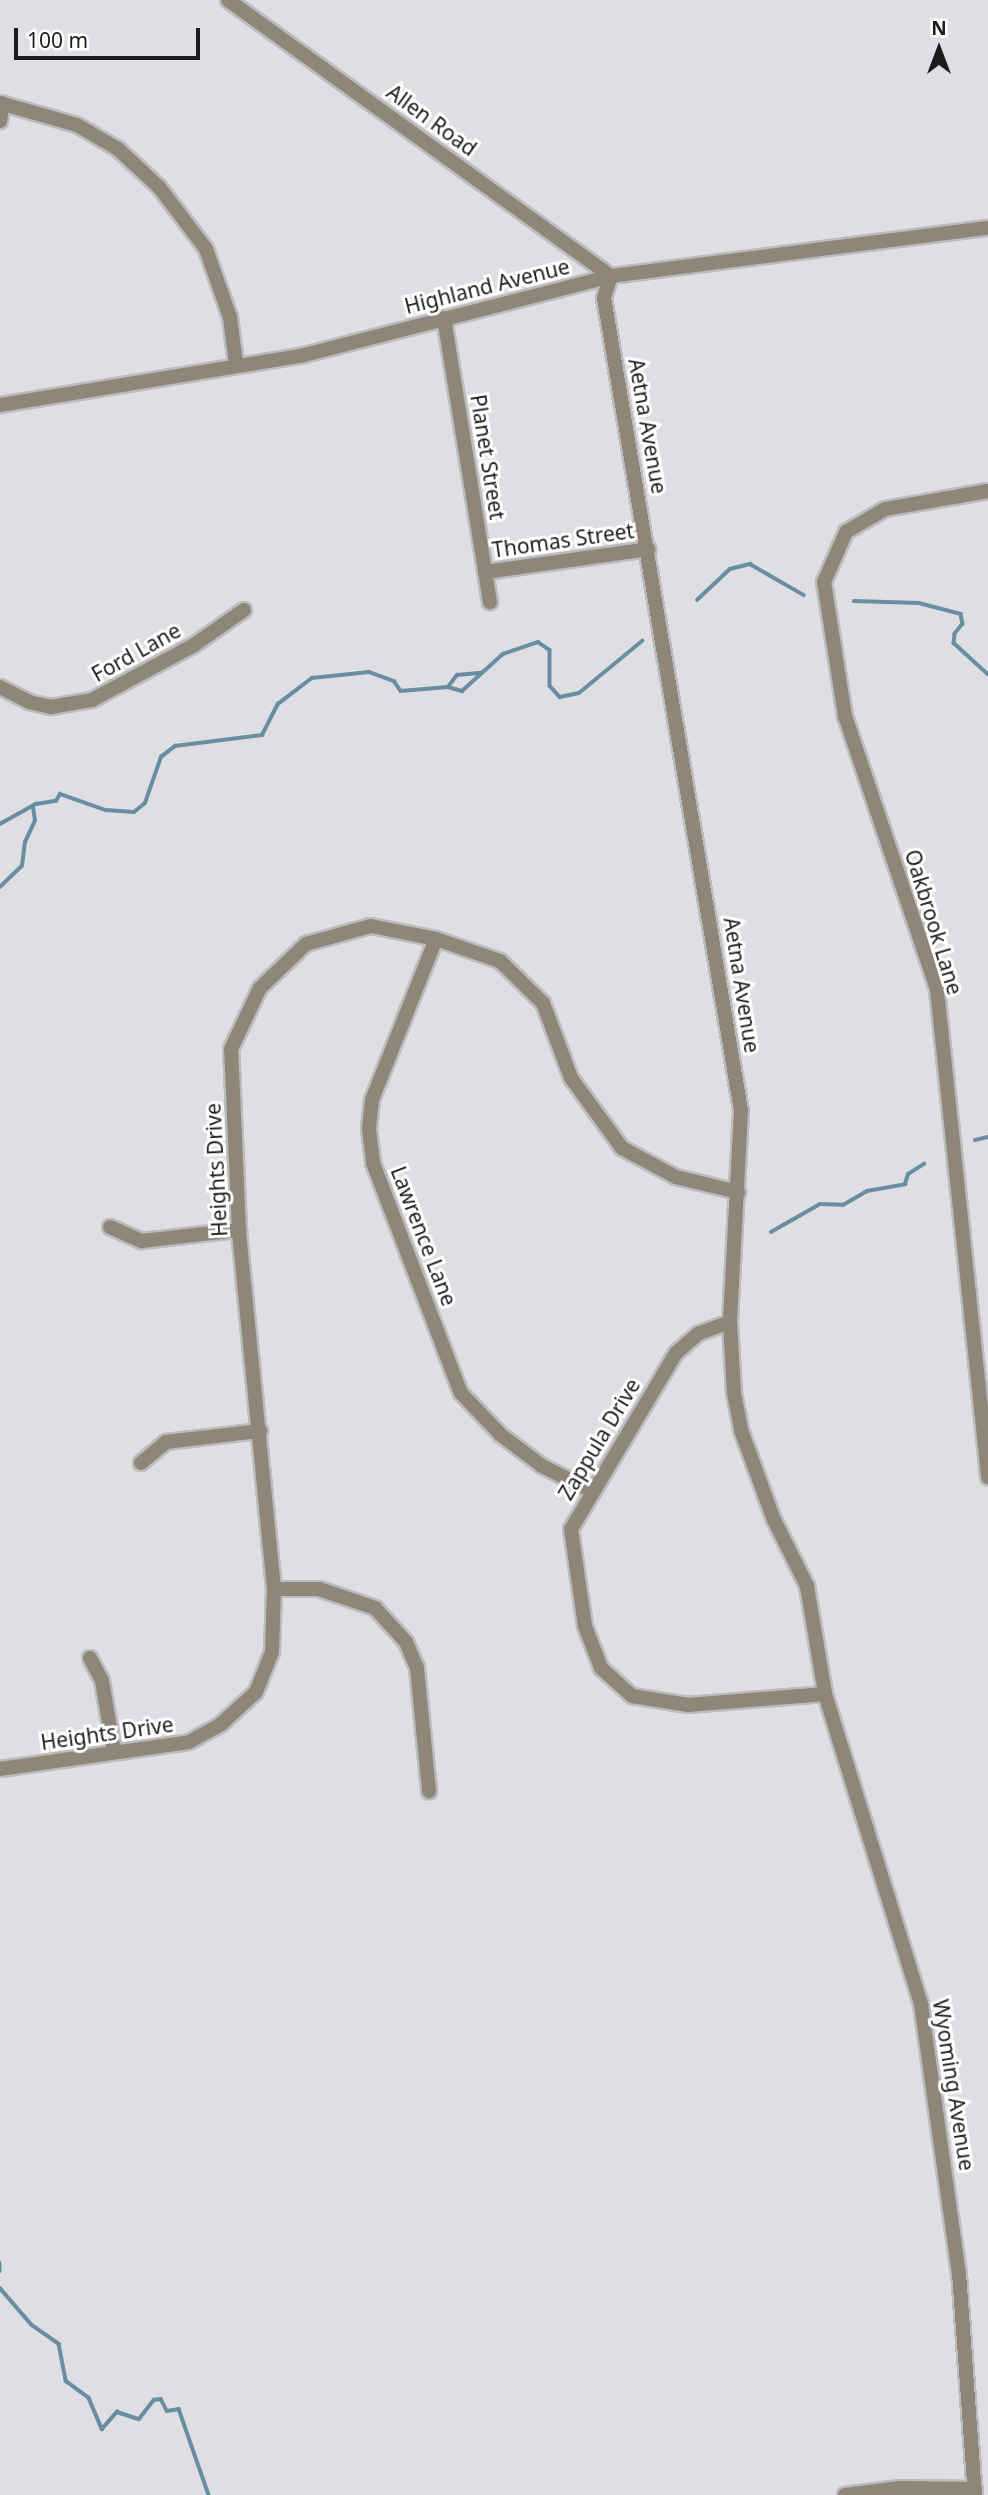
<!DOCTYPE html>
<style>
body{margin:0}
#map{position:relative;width:988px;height:2495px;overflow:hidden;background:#dfdfe3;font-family:"Noto Sans",sans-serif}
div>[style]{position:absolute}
.stream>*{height:3.5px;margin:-1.75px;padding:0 1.75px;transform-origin:1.75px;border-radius:1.75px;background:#688ea4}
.roads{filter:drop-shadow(2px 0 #bcbcc0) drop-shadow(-2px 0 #bcbcc0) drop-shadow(0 2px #bcbcc0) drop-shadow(0 -2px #bcbcc0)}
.minor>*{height:14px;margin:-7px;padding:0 7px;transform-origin:7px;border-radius:7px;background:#8e8777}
span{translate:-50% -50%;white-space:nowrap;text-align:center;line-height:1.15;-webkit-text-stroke:6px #fff;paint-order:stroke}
.street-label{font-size:21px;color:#1c1c1e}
.north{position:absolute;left:904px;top:14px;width:70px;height:70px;-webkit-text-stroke:5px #fff;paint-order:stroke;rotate:0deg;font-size:19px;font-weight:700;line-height:28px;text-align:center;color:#1c1c1e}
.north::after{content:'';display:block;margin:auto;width:24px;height:32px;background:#1c1c1e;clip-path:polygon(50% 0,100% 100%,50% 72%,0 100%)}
.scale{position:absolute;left:14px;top:28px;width:186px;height:32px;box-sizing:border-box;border:4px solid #1c1c1e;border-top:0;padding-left:9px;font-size:21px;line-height:24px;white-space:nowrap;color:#1c1c1e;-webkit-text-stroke:5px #fff;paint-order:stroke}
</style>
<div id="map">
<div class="stream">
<div style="left:697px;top:600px;width:45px;rotate:-43.2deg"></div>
<div style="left:730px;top:569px;width:21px;rotate:-14deg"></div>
<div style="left:750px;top:564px;width:62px;rotate:29.9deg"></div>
<div style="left:854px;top:601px;width:65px;rotate:1.8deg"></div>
<div style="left:919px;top:603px;width:43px;rotate:14.7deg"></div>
<div style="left:961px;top:614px;width:10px;rotate:79deg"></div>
<div style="left:963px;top:624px;width:13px;rotate:129deg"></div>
<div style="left:955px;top:634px;width:9px;rotate:96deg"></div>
<div style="left:954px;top:643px;width:46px;rotate:42.4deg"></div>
<div style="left:448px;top:687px;width:15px;rotate:-53deg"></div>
<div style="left:457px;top:675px;width:24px;rotate:-5deg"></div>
<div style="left:0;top:824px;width:41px;rotate:-29.1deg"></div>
<div style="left:36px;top:804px;width:20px;rotate:-9deg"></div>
<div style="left:56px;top:801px;width:8px;rotate:-60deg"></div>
<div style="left:60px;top:794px;width:49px;rotate:19.2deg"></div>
<div style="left:106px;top:810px;width:28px;rotate:4deg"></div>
<div style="left:134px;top:812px;width:14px;rotate:-39deg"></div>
<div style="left:145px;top:803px;width:49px;rotate:-70.8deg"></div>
<div style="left:161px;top:757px;width:18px;rotate:-38deg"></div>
<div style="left:175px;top:746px;width:88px;rotate:-7.2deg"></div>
<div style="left:262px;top:735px;width:35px;rotate:-63deg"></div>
<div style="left:278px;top:704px;width:43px;rotate:-37.4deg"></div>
<div style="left:312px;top:678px;width:57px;rotate:-6deg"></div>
<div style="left:369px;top:672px;width:27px;rotate:20deg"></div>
<div style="left:394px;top:681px;width:12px;rotate:55deg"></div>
<div style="left:401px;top:691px;width:47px;rotate:-4.9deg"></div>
<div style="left:448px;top:687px;width:15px;rotate:16deg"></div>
<div style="left:462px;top:691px;width:55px;rotate:-42.1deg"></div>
<div style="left:503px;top:654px;width:37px;rotate:-19deg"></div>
<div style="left:538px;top:642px;width:14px;rotate:34deg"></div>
<div style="left:550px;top:650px;width:36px;rotate:90deg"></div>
<div style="left:550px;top:686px;width:15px;rotate:48deg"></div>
<div style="left:560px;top:697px;width:19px;rotate:-12deg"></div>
<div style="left:579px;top:693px;width:82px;rotate:-39.5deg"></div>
<div style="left:0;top:887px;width:30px;rotate:-44deg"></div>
<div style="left:22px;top:866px;width:24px;rotate:-83deg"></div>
<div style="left:25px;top:842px;width:23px;rotate:-65deg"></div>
<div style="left:35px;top:821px;width:14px;rotate:-98deg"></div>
<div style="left:975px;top:1140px;width:13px;rotate:-13deg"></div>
<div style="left:771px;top:1232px;width:56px;rotate:-29.7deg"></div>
<div style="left:820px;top:1204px;width:23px;rotate:2deg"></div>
<div style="left:843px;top:1205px;width:28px;rotate:-30deg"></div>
<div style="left:867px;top:1191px;width:39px;rotate:-10deg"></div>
<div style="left:905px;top:1184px;width:10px;rotate:-73deg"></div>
<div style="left:908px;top:1174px;width:19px;rotate:-32deg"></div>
<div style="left:0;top:2263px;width:8px;rotate:90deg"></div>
<div style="left:0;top:2288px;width:49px;rotate:49.1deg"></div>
<div style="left:32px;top:2325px;width:33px;rotate:35deg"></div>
<div style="left:59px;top:2344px;width:38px;rotate:79deg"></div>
<div style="left:66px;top:2381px;width:29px;rotate:36deg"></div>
<div style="left:89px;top:2398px;width:34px;rotate:67deg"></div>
<div style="left:102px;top:2429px;width:23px;rotate:-49deg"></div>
<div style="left:117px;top:2412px;width:23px;rotate:18deg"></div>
<div style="left:139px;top:2419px;width:24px;rotate:-52deg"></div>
<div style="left:154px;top:2400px;width:7px;rotate:-8deg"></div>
<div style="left:161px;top:2399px;width:13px;rotate:63deg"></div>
<div style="left:167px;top:2411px;width:12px;rotate:-9deg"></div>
<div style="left:179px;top:2409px;width:91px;rotate:70.8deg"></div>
</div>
<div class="roads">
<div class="minor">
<div style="left:228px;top:0;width:472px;rotate:35.8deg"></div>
<div style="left:0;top:103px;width:80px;rotate:15.9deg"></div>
<div style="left:77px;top:125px;width:48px;rotate:30.3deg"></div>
<div style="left:118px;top:149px;width:56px;rotate:42.8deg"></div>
<div style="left:159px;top:187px;width:78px;rotate:52.8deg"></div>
<div style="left:206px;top:249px;width:72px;rotate:70.6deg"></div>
<div style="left:230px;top:317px;width:47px;rotate:82.7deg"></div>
<div style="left:0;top:121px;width:18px;rotate:-81deg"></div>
<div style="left:611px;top:276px;width:23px;rotate:108deg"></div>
<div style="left:604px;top:298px;width:824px;rotate:80.43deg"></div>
<div style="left:741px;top:1111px;width:211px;rotate:93deg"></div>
<div style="left:730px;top:1322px;width:71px;rotate:86.8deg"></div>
<div style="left:734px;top:1393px;width:38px;rotate:79deg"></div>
<div style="left:741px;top:1430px;width:96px;rotate:69.9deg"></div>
<div style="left:774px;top:1520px;width:74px;rotate:63.4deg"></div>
<div style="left:807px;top:1586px;width:109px;rotate:80.5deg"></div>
<div style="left:825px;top:1694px;width:325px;rotate:72.8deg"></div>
<div style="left:921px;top:2004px;width:272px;rotate:82deg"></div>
<div style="left:959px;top:2273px;width:223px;rotate:85.9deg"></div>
<div style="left:444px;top:318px;width:288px;rotate:80.8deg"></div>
<div style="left:0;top:405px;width:308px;rotate:-9.3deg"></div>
<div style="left:304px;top:355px;width:317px;rotate:-14.4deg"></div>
<div style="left:611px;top:276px;width:380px;rotate:-7.3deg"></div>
<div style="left:988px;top:491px;width:105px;rotate:170.1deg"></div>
<div style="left:885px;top:509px;width:45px;rotate:149.5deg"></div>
<div style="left:846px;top:532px;width:55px;rotate:113.7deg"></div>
<div style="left:824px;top:582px;width:136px;rotate:81.1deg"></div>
<div style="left:845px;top:716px;width:289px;rotate:71.4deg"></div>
<div style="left:937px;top:990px;width:490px;rotate:84deg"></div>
<div style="left:485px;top:572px;width:165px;rotate:-8deg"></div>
<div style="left:0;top:687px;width:33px;rotate:27deg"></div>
<div style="left:29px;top:702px;width:23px;rotate:13deg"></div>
<div style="left:51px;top:707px;width:42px;rotate:-9.7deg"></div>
<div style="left:92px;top:700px;width:116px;rotate:-28.3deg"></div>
<div style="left:194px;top:645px;width:61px;rotate:-35deg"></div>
<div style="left:436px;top:939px;width:173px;rotate:111.7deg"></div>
<div style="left:372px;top:1100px;width:29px;rotate:96deg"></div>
<div style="left:369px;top:1129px;width:34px;rotate:83deg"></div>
<div style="left:373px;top:1163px;width:246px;rotate:69.1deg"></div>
<div style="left:461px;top:1393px;width:58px;rotate:46.4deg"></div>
<div style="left:501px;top:1435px;width:51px;rotate:37.1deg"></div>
<div style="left:542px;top:1466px;width:54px;rotate:26.6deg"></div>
<div style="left:110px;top:1227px;width:35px;rotate:24deg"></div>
<div style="left:142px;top:1241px;width:98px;rotate:-6.5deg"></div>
<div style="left:730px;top:1322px;width:33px;rotate:160deg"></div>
<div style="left:699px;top:1333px;width:30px;rotate:139deg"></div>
<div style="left:676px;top:1353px;width:205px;rotate:120.8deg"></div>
<div style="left:571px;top:1529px;width:98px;rotate:81.8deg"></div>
<div style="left:585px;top:1626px;width:45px;rotate:69.1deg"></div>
<div style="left:601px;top:1668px;width:42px;rotate:42.1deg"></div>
<div style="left:632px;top:1696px;width:57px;rotate:9.1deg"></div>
<div style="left:688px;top:1705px;width:137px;rotate:-4.6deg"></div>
<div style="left:141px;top:1463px;width:33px;rotate:-40deg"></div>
<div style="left:166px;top:1442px;width:95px;rotate:-6.7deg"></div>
<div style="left:274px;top:1589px;width:45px"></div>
<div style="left:319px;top:1589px;width:59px;rotate:18.7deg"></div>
<div style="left:375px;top:1608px;width:46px;rotate:47.6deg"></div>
<div style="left:406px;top:1642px;width:28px;rotate:67deg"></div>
<div style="left:417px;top:1668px;width:124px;rotate:84.4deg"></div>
<div style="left:90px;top:1658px;width:26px;rotate:62deg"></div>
<div style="left:102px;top:1681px;width:71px;rotate:80.3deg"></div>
<div style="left:0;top:1769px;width:191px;rotate:-8.1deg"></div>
<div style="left:189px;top:1742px;width:37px;rotate:-29deg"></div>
<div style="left:221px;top:1724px;width:47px;rotate:-42.4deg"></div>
<div style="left:256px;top:1692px;width:43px;rotate:-68.2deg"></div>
<div style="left:272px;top:1652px;width:63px;rotate:-88.2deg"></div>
<div style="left:274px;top:1589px;width:361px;rotate:-95.6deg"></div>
<div style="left:239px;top:1230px;width:181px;rotate:-92.5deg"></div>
<div style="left:231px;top:1049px;width:68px;rotate:-64.6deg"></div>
<div style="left:260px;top:988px;width:64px;rotate:-43.7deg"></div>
<div style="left:306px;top:944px;width:67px;rotate:-15.5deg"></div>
<div style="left:371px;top:926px;width:66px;rotate:11.3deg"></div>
<div style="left:436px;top:939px;width:68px;rotate:19deg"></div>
<div style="left:500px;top:961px;width:60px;rotate:44.3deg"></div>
<div style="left:543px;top:1003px;width:80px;rotate:69.5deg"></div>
<div style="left:571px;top:1078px;width:87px;rotate:53.9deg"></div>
<div style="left:622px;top:1148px;width:61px;rotate:28.2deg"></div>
<div style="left:676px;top:1177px;width:64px;rotate:13.6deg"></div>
<div style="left:845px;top:2495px;width:55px;rotate:-7.3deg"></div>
<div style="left:900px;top:2488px;width:75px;rotate:0.8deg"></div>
</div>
</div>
<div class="street-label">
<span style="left:432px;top:120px;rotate:36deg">Allen Road</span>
<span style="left:487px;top:286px;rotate:-14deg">Highland Avenue</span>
<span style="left:648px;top:426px;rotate:80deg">Aetna Avenue</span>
<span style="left:488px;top:457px;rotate:81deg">Planet Street</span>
<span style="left:563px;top:540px;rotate:-8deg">Thomas Street</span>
<span style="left:136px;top:652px;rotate:-29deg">Ford Lane</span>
<span style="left:934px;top:922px;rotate:73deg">Oakbrook Lane</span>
<span style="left:742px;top:985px;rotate:81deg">Aetna Avenue</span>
<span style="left:216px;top:1170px;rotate:-93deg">Heights Drive</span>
<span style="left:424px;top:1236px;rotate:69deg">Lawrence Lane</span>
<span style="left:599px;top:1439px;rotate:-59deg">Zappula Drive</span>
<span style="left:107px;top:1733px;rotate:-8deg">Heights Drive</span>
<span style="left:954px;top:2085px;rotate:81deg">Wyoming Avenue</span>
</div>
<div class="north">N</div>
<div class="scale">100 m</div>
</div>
